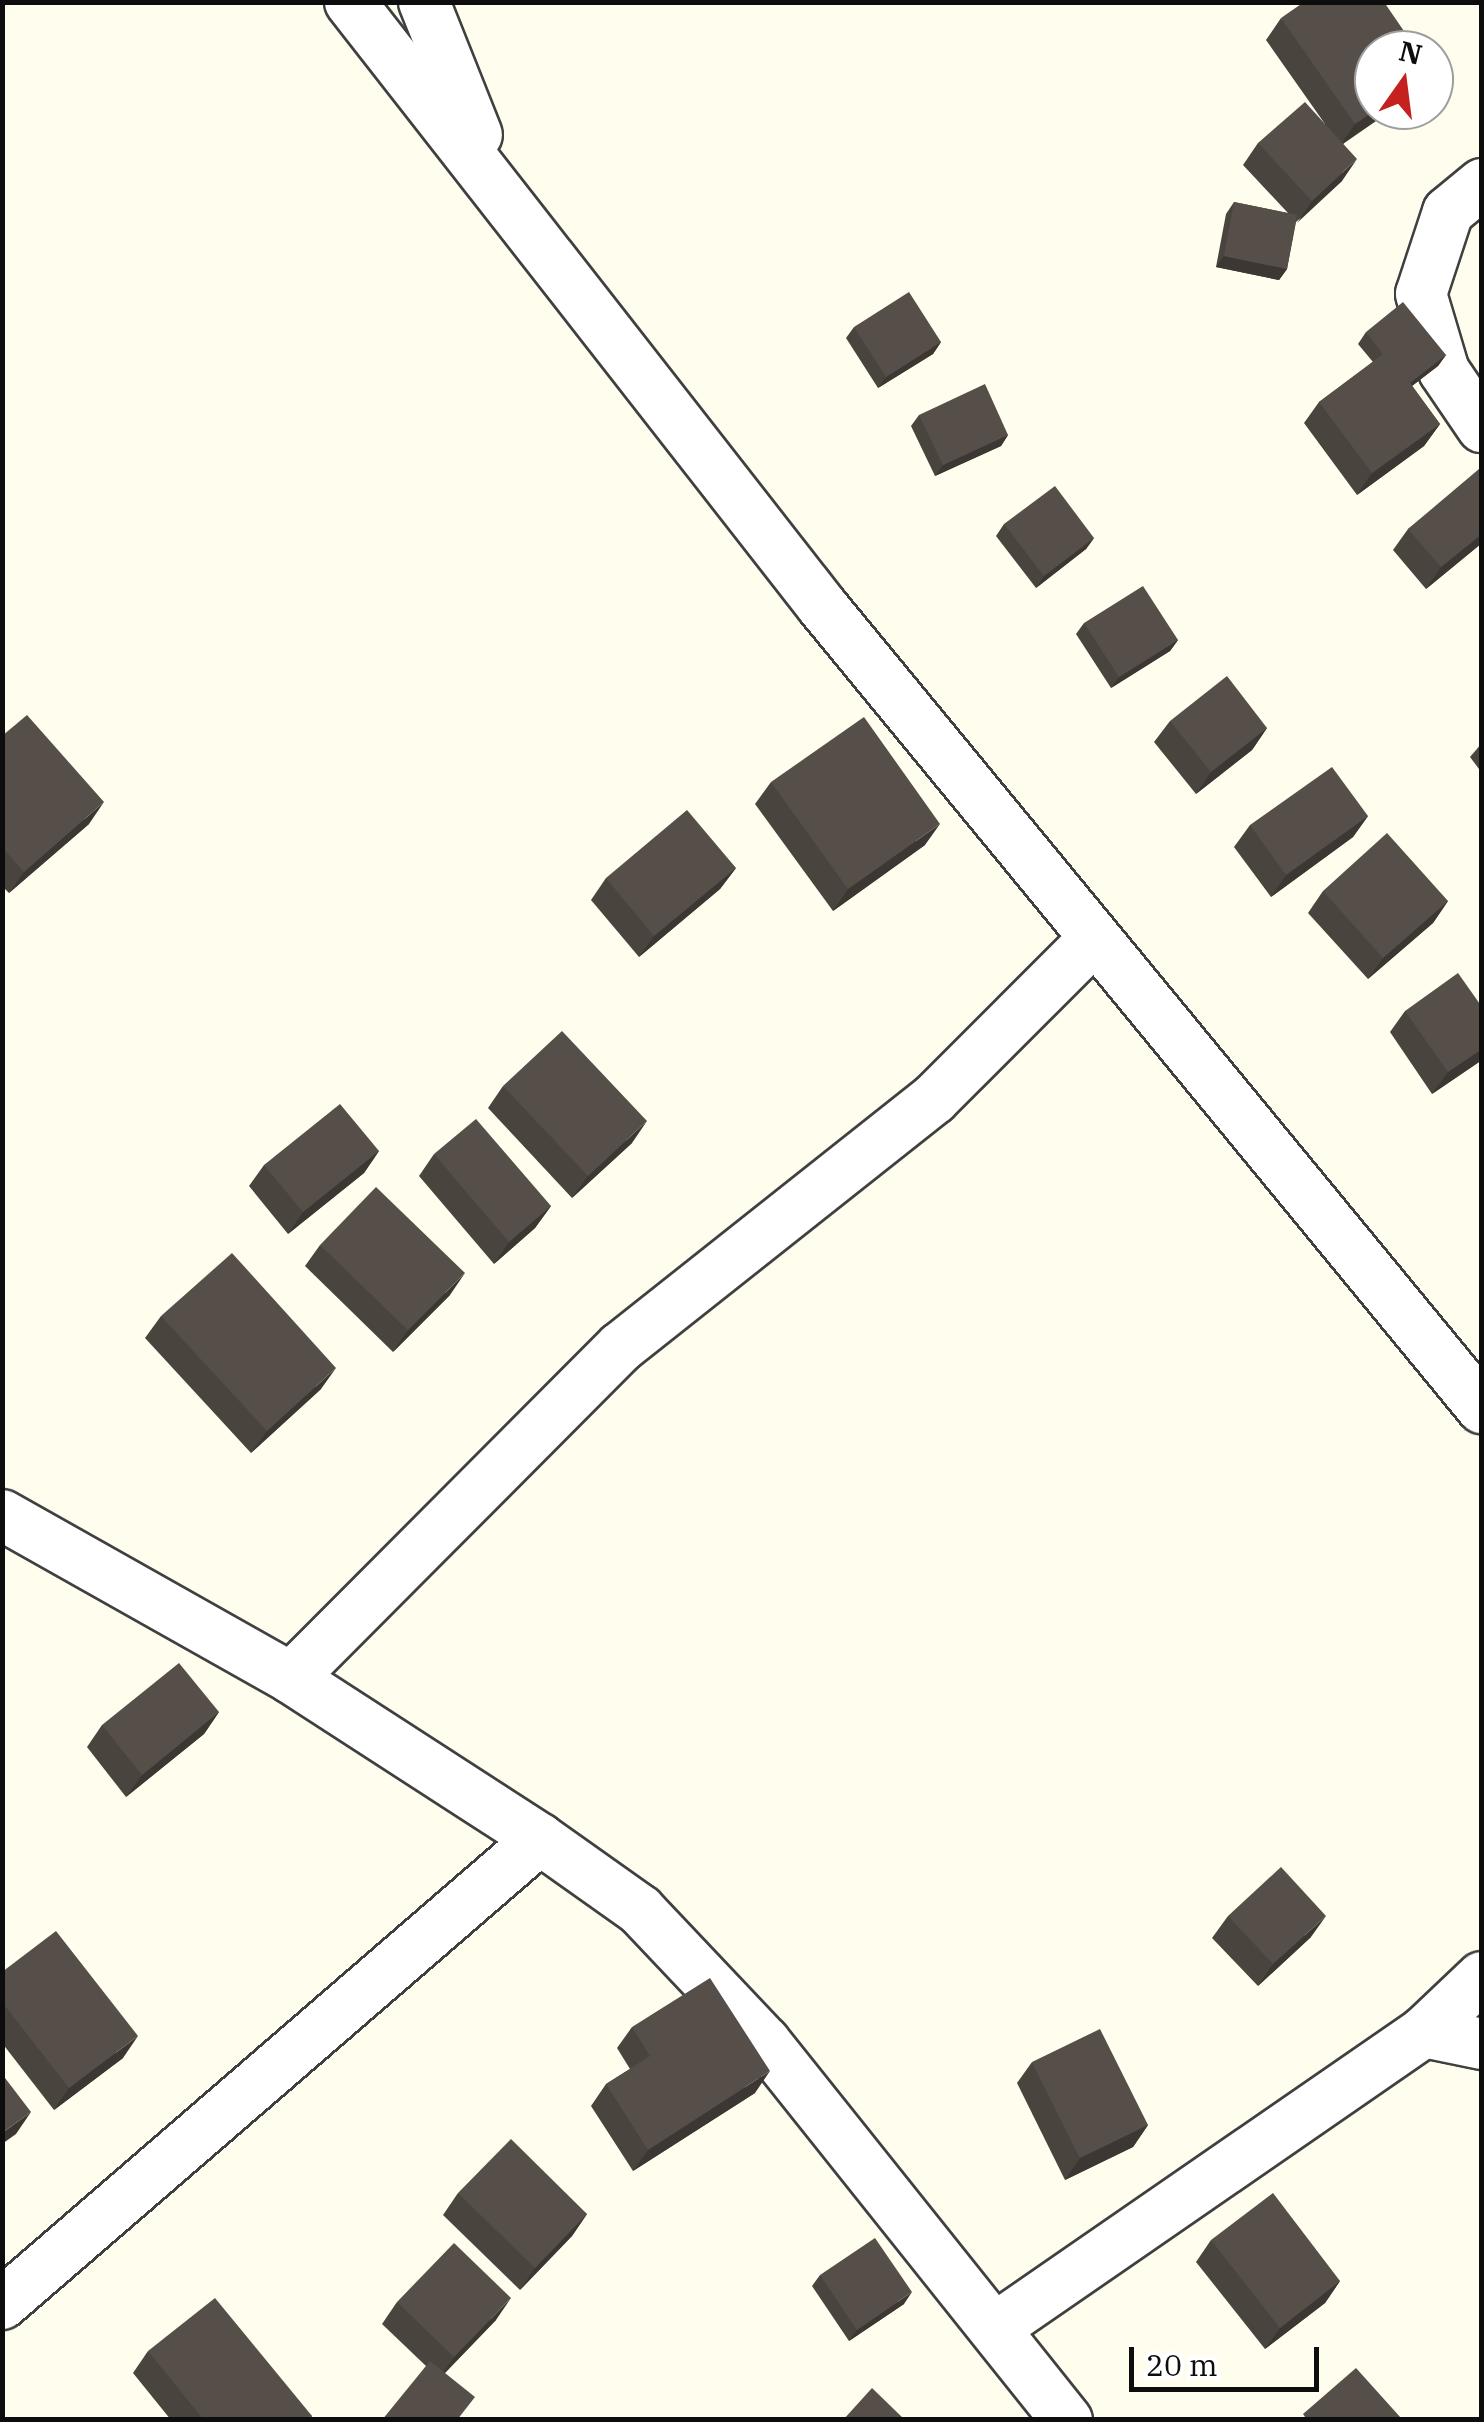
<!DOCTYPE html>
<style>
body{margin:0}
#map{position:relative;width:1484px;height:2422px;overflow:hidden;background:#fffded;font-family:"IBM Plex Serif",serif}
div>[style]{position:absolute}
.roads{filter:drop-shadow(2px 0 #404040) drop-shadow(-2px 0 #404040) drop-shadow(0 2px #404040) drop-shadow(0 -2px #404040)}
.minor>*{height:50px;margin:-25px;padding:0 25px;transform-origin:25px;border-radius:25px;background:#fff}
.wall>*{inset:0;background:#4a443f}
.shaded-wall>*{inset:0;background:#3c3733}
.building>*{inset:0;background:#564f49}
span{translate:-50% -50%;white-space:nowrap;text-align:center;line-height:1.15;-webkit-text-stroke:10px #fff;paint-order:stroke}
.frame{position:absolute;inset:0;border:5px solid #0d0d0d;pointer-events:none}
.north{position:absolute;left:1354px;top:30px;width:100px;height:100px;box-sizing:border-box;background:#fff;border:2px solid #9e9e9e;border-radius:50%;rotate:14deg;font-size:28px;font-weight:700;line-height:40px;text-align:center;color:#0d0d0d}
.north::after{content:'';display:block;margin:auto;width:35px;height:45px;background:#c5211e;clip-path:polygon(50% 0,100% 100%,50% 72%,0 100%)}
.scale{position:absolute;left:1129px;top:2347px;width:190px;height:45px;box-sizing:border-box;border:5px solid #0d0d0d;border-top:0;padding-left:12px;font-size:30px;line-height:35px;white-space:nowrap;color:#0d0d0d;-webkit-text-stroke:8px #fff;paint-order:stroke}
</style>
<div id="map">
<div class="roads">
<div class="minor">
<div style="left:350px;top:2px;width:767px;rotate:51.99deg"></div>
<div style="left:822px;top:606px;width:1039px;rotate:50.55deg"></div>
<div style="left:424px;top:2px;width:143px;rotate:68.3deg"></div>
<div style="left:1482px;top:184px;width:44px;rotate:140.5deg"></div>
<div style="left:1448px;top:212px;width:86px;rotate:108.2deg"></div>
<div style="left:1421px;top:294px;width:80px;rotate:73.4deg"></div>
<div style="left:1444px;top:371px;width:68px;rotate:55.8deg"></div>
<div style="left:2px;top:1515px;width:332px;rotate:29.4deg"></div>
<div style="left:291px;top:1678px;width:297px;rotate:32.9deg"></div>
<div style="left:291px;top:1678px;width:467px;rotate:-45.1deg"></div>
<div style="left:621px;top:1347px;width:399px;rotate:-38.4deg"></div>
<div style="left:934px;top:1099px;width:226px;rotate:-45deg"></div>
<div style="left:1424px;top:2032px;width:80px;rotate:-43.5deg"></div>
<div style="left:2px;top:2304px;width:711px;rotate:-40.84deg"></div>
<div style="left:540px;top:1839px;width:123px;rotate:35.4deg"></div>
<div style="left:640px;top:1910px;width:182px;rotate:46.6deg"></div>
<div style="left:765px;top:2042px;width:484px;rotate:51.4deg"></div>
<div style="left:998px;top:2326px;width:518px;rotate:-34.61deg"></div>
<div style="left:1424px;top:2032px;width:59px;rotate:11.7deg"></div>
</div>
</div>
<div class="wall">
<div style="clip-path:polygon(1281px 18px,1374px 110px,1343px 144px,1342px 181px,1296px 222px,1287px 269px,1279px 280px,1216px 267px,1226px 214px,1234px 202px,1288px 213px,1243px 165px,1258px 143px,1325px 124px,1266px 40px)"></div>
<div style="clip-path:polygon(854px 327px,941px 342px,933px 354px,878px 388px,846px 338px)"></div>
<div style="clip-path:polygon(1366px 332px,1446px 355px,1438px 366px,1412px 386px,1440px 424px,1424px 446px,1357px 495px,1304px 423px,1319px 402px,1373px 362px,1358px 344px)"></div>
<div style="clip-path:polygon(919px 415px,1008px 435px,1001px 446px,935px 476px,911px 426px)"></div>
<div style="clip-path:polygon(1482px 471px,1482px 543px,1426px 589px,1393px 550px,1408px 529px)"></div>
<div style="clip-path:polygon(1004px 524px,1094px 538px,1086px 549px,1036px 588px,996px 536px)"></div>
<div style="clip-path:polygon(1084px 623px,1178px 640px,1170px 651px,1111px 688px,1076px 634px)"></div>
<div style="clip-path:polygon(1170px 721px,1267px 728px,1252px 750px,1196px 794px,1154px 742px)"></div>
<div style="clip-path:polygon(2px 736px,89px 824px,9px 893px,2px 886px)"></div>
<div style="clip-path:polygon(1482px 743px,1482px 773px,1470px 757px)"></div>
<div style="clip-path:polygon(771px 782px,925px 845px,833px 911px,755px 804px)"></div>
<div style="clip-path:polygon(1368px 816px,1353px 837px,1271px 897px,1234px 847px,1250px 825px)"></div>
<div style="clip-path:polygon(736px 868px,720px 889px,639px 957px,591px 900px,606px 878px)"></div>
<div style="clip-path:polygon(1323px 891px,1448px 901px,1433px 923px,1368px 979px,1308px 913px)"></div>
<div style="clip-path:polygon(1482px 1007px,1482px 1060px,1432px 1094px,1390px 1032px,1405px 1011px)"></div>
<div style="clip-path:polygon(503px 1086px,632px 1143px,572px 1198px,488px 1108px)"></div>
<div style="clip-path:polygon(379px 1151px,364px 1173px,288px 1234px,249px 1186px,264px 1165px)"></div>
<div style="clip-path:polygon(434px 1154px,551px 1206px,535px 1228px,494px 1264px,419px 1176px)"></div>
<div style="clip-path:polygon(320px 1245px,450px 1295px,393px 1352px,305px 1266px)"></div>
<div style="clip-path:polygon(161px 1316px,321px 1389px,251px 1453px,145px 1338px)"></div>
<div style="clip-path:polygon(219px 1712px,204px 1734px,126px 1797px,87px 1747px,102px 1725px)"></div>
<div style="clip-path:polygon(1228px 1916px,1311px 1937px,1258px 1986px,1212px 1938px)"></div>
<div style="clip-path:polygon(2px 1972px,123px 2058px,54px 2110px,2px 2043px)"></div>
<div style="clip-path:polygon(632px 2027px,755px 2093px,633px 2171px,591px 2106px,606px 2084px,630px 2069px,617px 2048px)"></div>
<div style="clip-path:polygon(1032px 2062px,1148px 2125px,1133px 2147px,1065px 2180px,1017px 2083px)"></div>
<div style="clip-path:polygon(458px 2193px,587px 2214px,572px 2236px,520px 2290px,443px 2215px)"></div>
<div style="clip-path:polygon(1211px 2240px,1340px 2281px,1325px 2303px,1265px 2349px,1196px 2262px)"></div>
<div style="clip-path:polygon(820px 2275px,904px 2304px,849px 2341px,812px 2286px)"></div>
<div style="clip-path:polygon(397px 2302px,496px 2320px,445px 2373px,426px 2366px,382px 2324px)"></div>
<div style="clip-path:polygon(148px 2351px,312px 2416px,310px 2420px,171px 2420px,133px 2373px)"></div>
</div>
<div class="shaded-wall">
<div style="clip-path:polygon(1376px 110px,1392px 110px,1340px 146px,1355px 124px)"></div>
<div style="clip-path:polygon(1357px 159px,1342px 181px,1297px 223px,1312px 201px)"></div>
<div style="clip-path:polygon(1224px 256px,1287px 269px,1279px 280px,1216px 267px)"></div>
<div style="clip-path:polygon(941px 342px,933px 354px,878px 388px,886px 377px)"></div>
<div style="clip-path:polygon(1446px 355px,1438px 366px,1400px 395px,1408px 384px)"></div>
<div style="clip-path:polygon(1440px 424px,1424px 446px,1357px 495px,1372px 473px)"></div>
<div style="clip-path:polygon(1008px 435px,1001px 446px,935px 476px,943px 465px)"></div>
<div style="clip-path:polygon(1482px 534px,1482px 543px,1426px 589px,1441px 567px)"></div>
<div style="clip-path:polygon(1094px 538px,1086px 549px,1036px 588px,1044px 576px)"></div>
<div style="clip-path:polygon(1178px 640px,1170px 651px,1111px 688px,1119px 677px)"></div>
<div style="clip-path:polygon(1267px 728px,1252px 750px,1196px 794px,1211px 772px)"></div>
<div style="clip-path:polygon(104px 802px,89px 824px,9px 893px,24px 872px)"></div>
<div style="clip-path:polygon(1368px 816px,1353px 837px,1271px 897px,1286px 875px)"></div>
<div style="clip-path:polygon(940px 824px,925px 845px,833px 911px,848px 889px)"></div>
<div style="clip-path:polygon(736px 868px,720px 889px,639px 957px,654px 936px)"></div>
<div style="clip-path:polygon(1448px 901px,1433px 923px,1368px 979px,1383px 958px)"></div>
<div style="clip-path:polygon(1482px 1049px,1482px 1060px,1432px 1094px,1448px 1072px)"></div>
<div style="clip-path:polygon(647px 1121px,632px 1143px,572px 1198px,588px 1176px)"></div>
<div style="clip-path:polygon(379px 1151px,364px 1173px,288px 1234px,303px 1212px)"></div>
<div style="clip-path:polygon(551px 1206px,535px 1228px,494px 1264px,509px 1242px)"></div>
<div style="clip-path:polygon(465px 1273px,450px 1295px,393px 1352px,408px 1330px)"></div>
<div style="clip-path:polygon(336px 1368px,321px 1389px,251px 1453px,267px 1431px)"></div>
<div style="clip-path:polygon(219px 1712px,204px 1734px,126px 1797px,142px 1775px)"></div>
<div style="clip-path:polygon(1326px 1916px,1311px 1937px,1258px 1986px,1273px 1964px)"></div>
<div style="clip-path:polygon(138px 2036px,123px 2058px,54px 2110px,69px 2088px)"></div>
<div style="clip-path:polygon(770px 2071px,755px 2093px,633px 2171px,648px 2150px)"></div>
<div style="clip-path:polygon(31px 2112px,16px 2134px,2px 2144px,2px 2133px)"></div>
<div style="clip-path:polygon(1148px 2125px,1133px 2147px,1065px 2180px,1080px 2158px)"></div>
<div style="clip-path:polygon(587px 2214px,572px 2236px,520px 2290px,535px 2268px)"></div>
<div style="clip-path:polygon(1340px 2281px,1325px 2303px,1265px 2349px,1280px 2328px)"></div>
<div style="clip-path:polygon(912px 2292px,904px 2304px,849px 2341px,857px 2330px)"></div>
<div style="clip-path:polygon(511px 2298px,496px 2320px,439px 2379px,454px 2357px)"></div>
</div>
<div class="building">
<div style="clip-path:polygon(1304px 2px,1384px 2px,1417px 50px,1374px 50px,1374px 110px,1376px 110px,1355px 124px,1281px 18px)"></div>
<div style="clip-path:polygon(1305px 102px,1357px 159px,1312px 201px,1258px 143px)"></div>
<div style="clip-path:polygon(1234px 202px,1297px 215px,1287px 269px,1224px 256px)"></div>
<div style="clip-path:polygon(909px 292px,941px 342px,886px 377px,854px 327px)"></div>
<div style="clip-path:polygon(1403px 302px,1446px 355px,1410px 383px,1387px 351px,1383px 354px,1366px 332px)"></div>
<div style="clip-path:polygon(1387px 351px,1440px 424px,1372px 473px,1319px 402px)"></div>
<div style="clip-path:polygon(985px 384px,1008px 435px,943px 465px,919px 415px)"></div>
<div style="clip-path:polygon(1479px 469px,1482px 471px,1482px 534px,1441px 567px,1408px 529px)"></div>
<div style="clip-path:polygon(1055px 486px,1094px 538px,1044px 576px,1004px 524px)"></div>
<div style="clip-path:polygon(1143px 586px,1178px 640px,1119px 677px,1084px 623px)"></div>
<div style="clip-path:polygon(1227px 676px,1267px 728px,1211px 772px,1170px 721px)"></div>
<div style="clip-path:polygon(27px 715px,104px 802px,24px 872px,2px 847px,2px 736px)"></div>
<div style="clip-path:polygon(864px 717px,940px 824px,848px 889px,771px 782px)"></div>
<div style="clip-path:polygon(1332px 767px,1368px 816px,1286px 875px,1250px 825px)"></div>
<div style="clip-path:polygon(687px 810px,736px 868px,654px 936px,606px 878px)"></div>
<div style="clip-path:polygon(1387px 833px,1448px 901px,1383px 958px,1323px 891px)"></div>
<div style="clip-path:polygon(1458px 973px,1482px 1007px,1482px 1049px,1448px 1072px,1405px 1011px)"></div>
<div style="clip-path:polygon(562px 1031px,647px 1121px,588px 1176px,503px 1086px)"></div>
<div style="clip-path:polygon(340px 1104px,379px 1151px,303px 1212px,264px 1165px)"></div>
<div style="clip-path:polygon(476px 1119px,551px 1206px,509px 1242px,434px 1154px)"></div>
<div style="clip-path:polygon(376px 1187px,465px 1273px,408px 1330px,320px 1245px)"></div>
<div style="clip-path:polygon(232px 1253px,336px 1368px,267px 1431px,161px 1316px)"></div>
<div style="clip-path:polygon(179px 1663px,219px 1712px,142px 1775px,102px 1725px)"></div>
<div style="clip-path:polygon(1281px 1867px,1326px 1916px,1273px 1964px,1228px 1916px)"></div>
<div style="clip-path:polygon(56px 1931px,138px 2036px,69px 2088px,2px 2002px,2px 1972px)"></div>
<div style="clip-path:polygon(710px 1978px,770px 2071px,648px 2150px,606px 2084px,650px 2056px,632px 2027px)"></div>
<div style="clip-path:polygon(1100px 2029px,1148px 2125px,1080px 2158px,1032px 2062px)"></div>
<div style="clip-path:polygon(2px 2074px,31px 2112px,2px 2133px)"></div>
<div style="clip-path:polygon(511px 2139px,587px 2214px,535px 2268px,458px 2193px)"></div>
<div style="clip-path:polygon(1273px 2193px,1340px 2281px,1280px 2328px,1211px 2240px)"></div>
<div style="clip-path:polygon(875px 2238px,912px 2292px,857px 2330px,820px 2275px)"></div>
<div style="clip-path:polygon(454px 2243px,511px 2298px,454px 2357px,397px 2302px)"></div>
<div style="clip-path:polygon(215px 2298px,312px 2416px,308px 2420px,204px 2420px,148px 2351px)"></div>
<div style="clip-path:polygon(430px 2361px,475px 2397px,457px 2420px,382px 2420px)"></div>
<div style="clip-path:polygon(1356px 2368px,1401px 2418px,1307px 2420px,1303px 2414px)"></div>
<div style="clip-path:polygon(872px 2388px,905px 2420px,843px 2420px)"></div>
</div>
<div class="frame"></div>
<div class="north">N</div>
<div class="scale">20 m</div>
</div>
